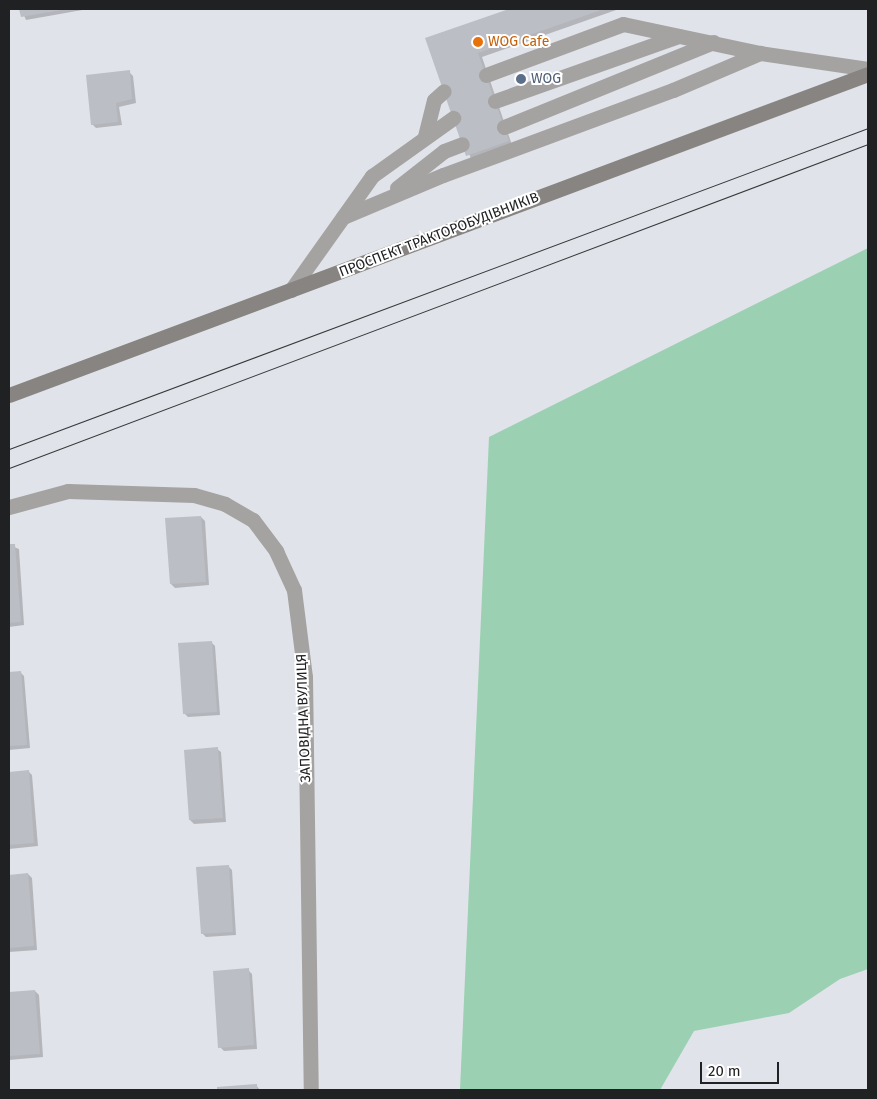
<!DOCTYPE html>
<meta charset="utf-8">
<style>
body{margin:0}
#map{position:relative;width:877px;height:1099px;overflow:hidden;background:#e0e3e9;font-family:"Fira Sans",sans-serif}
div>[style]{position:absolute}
.green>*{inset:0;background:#9bd1b2}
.shadow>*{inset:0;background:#0003}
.building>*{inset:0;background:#bbbec4}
.service>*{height:15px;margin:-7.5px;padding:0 7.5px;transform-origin:7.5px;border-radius:7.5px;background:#a5a3a1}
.minor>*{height:15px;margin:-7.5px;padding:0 7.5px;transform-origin:7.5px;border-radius:7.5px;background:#a5a3a1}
.secondary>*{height:15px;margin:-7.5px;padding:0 7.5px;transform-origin:7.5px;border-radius:7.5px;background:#878481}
.tram>*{height:1px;margin:-0.5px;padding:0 0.5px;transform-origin:0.5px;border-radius:0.5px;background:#37383a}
.dots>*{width:14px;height:14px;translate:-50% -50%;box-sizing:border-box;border:2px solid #fff;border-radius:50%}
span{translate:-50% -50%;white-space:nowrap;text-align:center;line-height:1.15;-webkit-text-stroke:4px #fff;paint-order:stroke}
.food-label{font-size:14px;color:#c56008}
.left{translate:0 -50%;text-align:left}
.service-label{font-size:14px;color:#4e5e75}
.street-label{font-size:14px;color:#202123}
.frame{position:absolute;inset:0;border:10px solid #202123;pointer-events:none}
.scale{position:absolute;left:700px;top:1062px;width:79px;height:22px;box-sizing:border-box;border:2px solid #202123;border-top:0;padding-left:6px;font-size:15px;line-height:18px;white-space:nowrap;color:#202123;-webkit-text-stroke:4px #fff;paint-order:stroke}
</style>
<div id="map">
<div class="green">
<div style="clip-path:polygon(868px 248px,868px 969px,840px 979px,789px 1013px,694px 1031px,660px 1090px,460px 1090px,489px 437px)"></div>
</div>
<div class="shadow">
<div style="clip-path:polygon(21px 9px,88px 9px,26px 20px)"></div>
<div style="clip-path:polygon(513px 9px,619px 9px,482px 57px,512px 145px,471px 159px,427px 39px)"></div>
<div style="clip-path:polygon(129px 72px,133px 76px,136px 103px,119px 107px,122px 125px,96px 128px,92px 124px)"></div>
<div style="clip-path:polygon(201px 517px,205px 521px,209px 585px,175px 588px,171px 584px)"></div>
<div style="clip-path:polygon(9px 545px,19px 549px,24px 625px,9px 627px)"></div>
<div style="clip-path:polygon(211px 642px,215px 646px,220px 715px,188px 717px,184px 713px)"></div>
<div style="clip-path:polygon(20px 672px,24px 676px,30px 748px,9px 750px,9px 673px)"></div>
<div style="clip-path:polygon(217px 749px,221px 752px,226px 822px,194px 824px,190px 820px)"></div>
<div style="clip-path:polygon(28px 771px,32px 775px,38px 846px,9px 849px,9px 773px)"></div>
<div style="clip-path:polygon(228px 866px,232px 870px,236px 935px,206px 937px,202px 933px)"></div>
<div style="clip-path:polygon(28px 874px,32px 878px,37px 950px,9px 952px,9px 876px)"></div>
<div style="clip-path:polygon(248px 970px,252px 974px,257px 1049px,224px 1051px,220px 1047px)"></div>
<div style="clip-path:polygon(35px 991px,39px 995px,43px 1057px,9px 1060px,9px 993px)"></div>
<div style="clip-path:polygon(256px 1085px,260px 1090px,218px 1090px,218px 1088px)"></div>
</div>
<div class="building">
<div style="clip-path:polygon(19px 9px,61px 9px,61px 10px,21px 17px)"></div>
<div style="clip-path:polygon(509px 9px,604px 9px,478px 53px,509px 141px,466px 156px,425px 38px)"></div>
<div style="clip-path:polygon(130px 70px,132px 99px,116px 103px,118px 122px,91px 125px,86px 75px)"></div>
<div style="clip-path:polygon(201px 516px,206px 582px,170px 584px,165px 518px)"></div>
<div style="clip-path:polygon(9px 544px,15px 544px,21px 622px,9px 623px)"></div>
<div style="clip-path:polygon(212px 641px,217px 712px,183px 714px,178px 643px)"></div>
<div style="clip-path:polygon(21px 671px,27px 745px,9px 746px,9px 672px)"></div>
<div style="clip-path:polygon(218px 747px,223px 818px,189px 820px,184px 750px)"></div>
<div style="clip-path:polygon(29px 770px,34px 843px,9px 845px,9px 772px)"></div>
<div style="clip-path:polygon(229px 865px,233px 932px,201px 934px,196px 867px)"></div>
<div style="clip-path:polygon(28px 873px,34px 946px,9px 948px,9px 875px)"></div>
<div style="clip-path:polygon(249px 968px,254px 1045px,218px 1048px,213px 971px)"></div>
<div style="clip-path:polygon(35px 990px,40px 1054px,9px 1056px,9px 992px)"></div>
<div style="clip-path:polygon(257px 1084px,257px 1090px,217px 1090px,217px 1087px)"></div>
</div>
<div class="service">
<div style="left:486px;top:75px;width:146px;rotate:-20.4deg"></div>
<div style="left:623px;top:24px;width:140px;rotate:12deg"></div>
<div style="left:760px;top:53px;width:109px;rotate:8.4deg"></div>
<div style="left:495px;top:101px;width:195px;rotate:-19.5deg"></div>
<div style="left:504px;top:127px;width:226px;rotate:-22.1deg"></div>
<div style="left:425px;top:136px;width:37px;rotate:-76deg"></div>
<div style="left:434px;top:100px;width:13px;rotate:-42deg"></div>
<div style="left:397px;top:188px;width:60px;rotate:-38.2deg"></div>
<div style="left:444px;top:151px;width:19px;rotate:-21deg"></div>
<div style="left:343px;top:217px;width:108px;rotate:-22.8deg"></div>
<div style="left:443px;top:175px;width:245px;rotate:-20.3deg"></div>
<div style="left:673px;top:90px;width:95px;rotate:-23deg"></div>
<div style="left:291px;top:290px;width:140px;rotate:-54.6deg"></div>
<div style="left:372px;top:176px;width:100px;rotate:-35.6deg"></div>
</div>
<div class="minor">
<div style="left:9px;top:507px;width:61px;rotate:-15.2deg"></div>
<div style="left:68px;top:491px;width:126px;rotate:1.8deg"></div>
<div style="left:194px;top:495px;width:32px;rotate:16deg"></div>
<div style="left:225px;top:504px;width:32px;rotate:30deg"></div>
<div style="left:253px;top:520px;width:39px;rotate:53deg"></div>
<div style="left:276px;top:551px;width:43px;rotate:65.2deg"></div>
<div style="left:294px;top:590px;width:88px;rotate:82.8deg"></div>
<div style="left:305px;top:677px;width:413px;rotate:89.2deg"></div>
</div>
<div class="secondary">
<div style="left:9px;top:395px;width:917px;rotate:-20.49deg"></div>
</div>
<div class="tram">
<div style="left:9px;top:449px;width:917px;rotate:-20.49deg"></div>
<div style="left:9px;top:468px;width:918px;rotate:-20.67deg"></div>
</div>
<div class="dots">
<div style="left:478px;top:42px;background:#e8710a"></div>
<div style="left:521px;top:79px;background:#5c6f8a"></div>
</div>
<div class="food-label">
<span class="left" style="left:488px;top:42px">WOG Cafe</span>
</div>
<div class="service-label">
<span class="left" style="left:531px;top:79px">WOG</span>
</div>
<div class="street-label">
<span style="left:439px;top:235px;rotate:-21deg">ПРОСПЕКТ ТРАКТОРОБУДІВНИКІВ</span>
<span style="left:304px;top:718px;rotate:-92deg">ЗАПОВІДНА ВУЛИЦЯ</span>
</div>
<div class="frame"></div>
<div class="scale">20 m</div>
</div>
